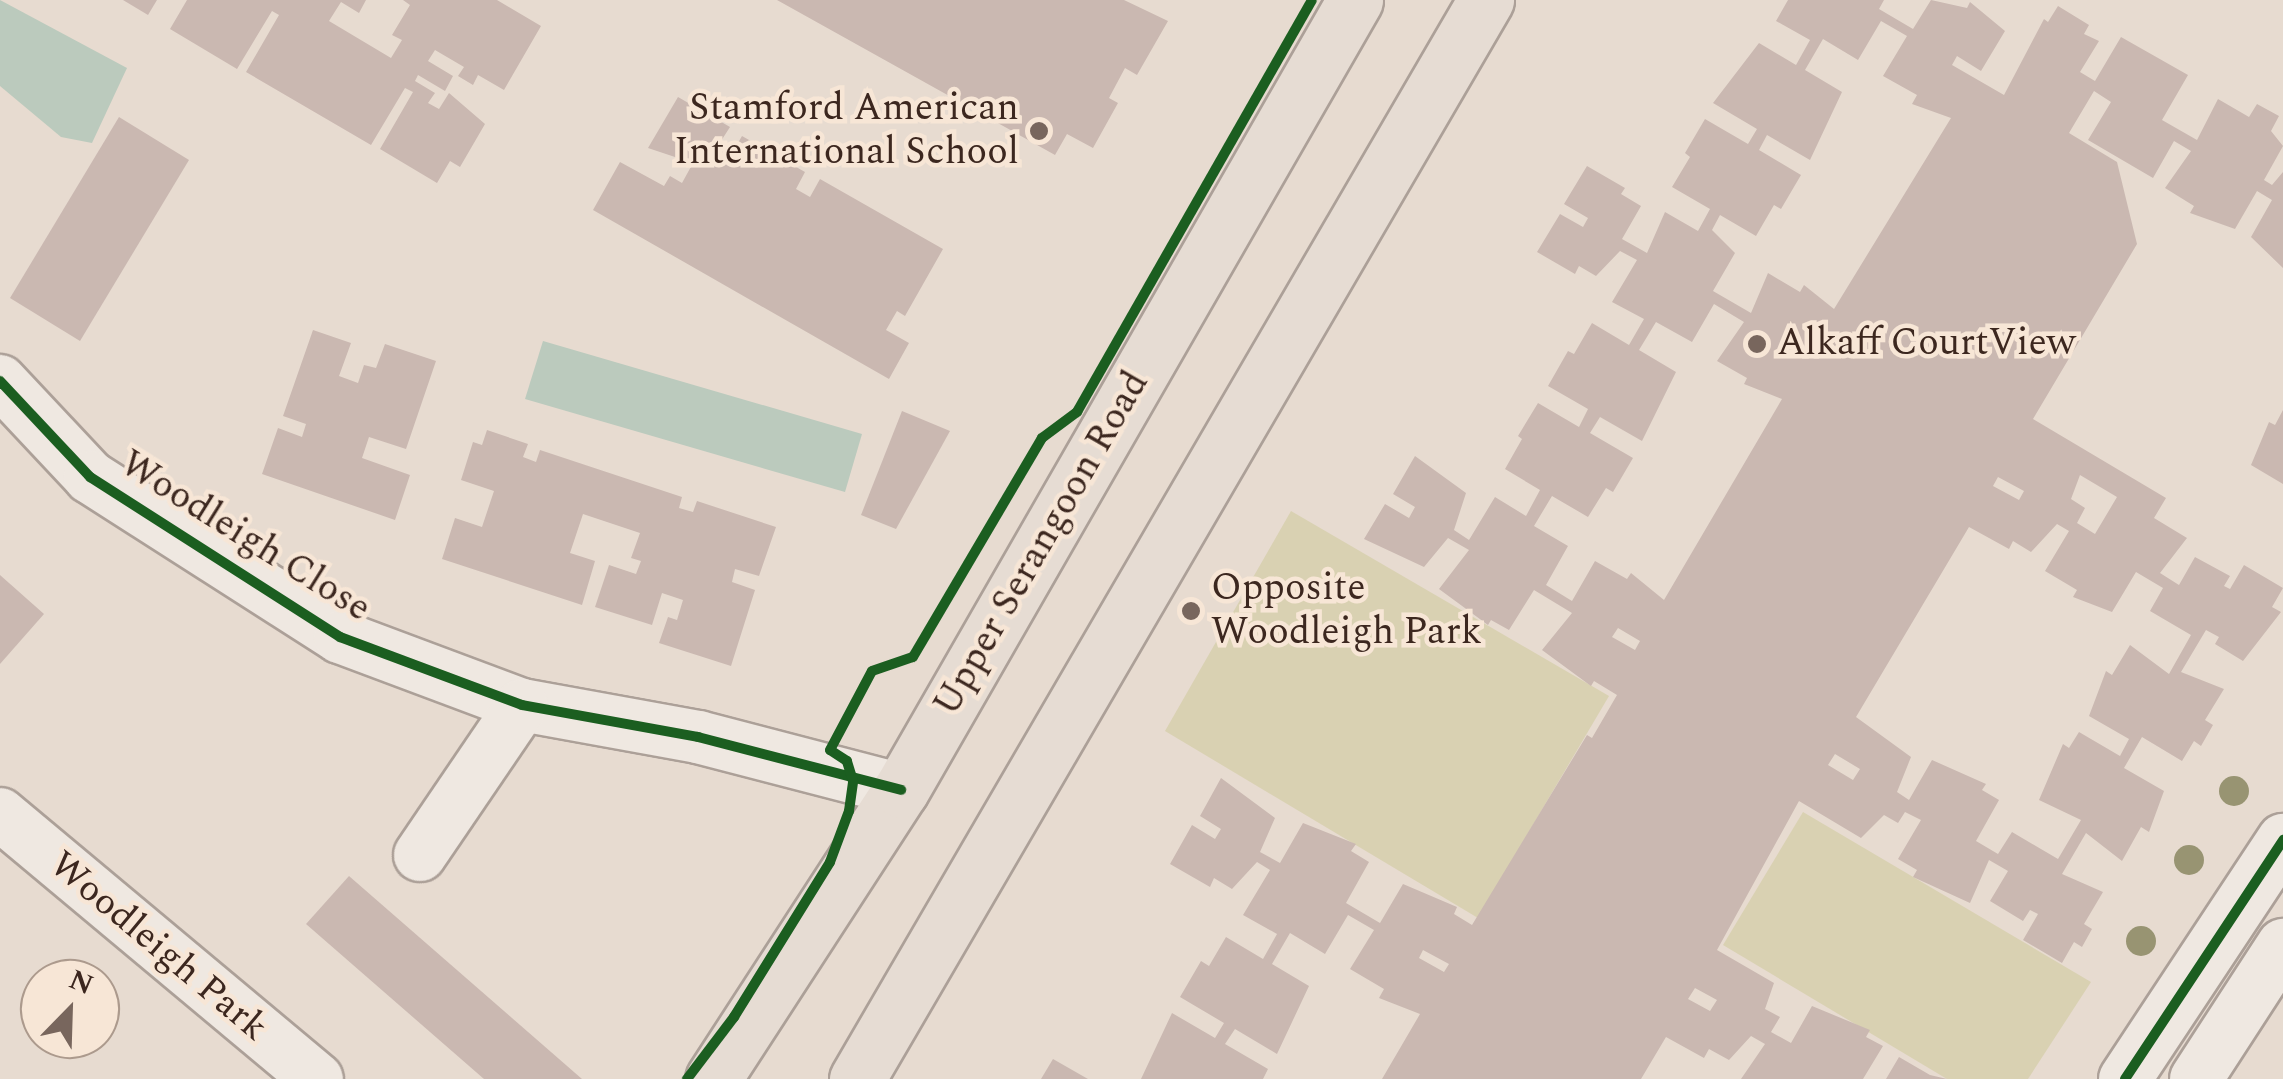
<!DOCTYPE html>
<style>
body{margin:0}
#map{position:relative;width:2283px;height:1079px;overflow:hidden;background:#e7dbd0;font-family:Spectral,serif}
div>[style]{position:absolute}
.green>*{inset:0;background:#d9d1b2}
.water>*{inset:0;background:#bbcabd}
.building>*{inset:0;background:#cab8b1}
.roads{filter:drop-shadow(2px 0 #aca098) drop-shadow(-2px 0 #aca098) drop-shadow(0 2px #aca098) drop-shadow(0 -2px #aca098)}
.minor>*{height:52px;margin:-26px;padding:0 26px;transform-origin:26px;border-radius:26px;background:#efe8e1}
.major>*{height:55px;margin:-27.5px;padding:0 27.5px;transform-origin:27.5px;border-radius:27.5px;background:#e6dcd3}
.cycleway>*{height:10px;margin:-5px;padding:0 5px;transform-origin:5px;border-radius:5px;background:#1b5e20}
.trees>*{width:30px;height:30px;margin:-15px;border-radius:50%;background:#989472}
.dots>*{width:28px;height:28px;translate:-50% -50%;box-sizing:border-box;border:5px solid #f7e6d6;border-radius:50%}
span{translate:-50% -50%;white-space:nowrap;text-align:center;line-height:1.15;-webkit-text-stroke:9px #f7e6d6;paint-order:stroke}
.poi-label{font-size:38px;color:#3c271f}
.right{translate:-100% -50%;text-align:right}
.left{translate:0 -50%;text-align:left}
.street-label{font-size:38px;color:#3c271f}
.north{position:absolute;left:20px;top:959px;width:100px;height:100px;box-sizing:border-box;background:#f7e6d6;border:2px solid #ac9a8d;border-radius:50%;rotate:23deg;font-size:28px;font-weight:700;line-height:40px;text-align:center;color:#3c271f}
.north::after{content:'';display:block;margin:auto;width:35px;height:45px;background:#78665d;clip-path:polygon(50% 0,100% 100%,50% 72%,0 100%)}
</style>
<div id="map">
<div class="green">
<div style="clip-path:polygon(1291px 511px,1609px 696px,1478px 918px,1165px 731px)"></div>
<div style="clip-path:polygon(1803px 812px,2091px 982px,2028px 1079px,1947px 1079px,1723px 945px)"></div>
</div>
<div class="water">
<div style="clip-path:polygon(0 0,127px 68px,92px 143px,61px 137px,0 86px)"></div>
<div style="clip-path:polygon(543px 341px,862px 434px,845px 492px,525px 399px)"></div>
</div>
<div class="building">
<div style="clip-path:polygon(123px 0,157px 0,148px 15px)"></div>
<div style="clip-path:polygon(187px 0,366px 0,359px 13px,341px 2px,329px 21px,391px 58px,402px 40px,392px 35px,410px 5px,403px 0,497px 0,541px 26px,504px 90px,478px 75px,473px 85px,458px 76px,464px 67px,435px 50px,428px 61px,453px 76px,445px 91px,418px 75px,415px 81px,435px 93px,428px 103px,439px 109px,449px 93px,485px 124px,460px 167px,450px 161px,437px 183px,380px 149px,413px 92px,405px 88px,371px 145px,246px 72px,279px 15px,272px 11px,237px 69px,170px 29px)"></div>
<div style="clip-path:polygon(777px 0,1124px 0,1168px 21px,1137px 75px,1125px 68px,1109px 98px,1118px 103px,1093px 148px,1067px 134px,1055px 155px)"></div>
<div style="clip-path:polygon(evenodd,1788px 0,1884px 0,1879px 9px,1913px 29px,1931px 0,1967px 8px,1970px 2px,2005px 31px,1981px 71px,1957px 56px,1952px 65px,2004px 95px,2044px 19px,2048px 22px,2058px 6px,2089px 25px,2084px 34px,2099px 41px,2080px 72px,2095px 81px,2121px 37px,2188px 75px,2162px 120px,2197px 140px,2218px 99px,2249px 117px,2257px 104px,2279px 116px,2271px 131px,2283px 146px,2264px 180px,2272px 185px,2283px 172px,2283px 268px,2251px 237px,2272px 200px,2257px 191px,2235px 229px,2190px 213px,2194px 206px,2165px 188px,2191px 151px,2174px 141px,2153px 178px,2088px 140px,2111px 102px,2094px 91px,2069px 133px,2117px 162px,2137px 244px,2033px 419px,2166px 498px,2154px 518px,2187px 538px,2160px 573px,2179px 585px,2195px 557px,2230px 576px,2224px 586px,2230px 589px,2244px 565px,2283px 588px,2272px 607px,2281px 612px,2243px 661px,2215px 644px,2219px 637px,2206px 630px,2181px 672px,2224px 689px,2205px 720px,2213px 725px,2201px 746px,2194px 741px,2182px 761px,2142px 737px,2124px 768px,2164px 791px,2149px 832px,2141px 827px,2122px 861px,2086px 833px,2062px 874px,2103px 892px,2084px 924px,2092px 929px,2082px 947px,2074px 942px,2062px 963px,2023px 940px,2038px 914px,2030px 910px,2023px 921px,1990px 901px,2008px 871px,1989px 860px,1970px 903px,1913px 877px,1917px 870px,1898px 859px,1921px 820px,1905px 812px,1898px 823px,1884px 815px,1861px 838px,1799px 801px,1717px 950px,1774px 983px,1765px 1009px,1780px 1017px,1771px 1032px,1791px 1043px,1812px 1006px,1870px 1030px,1866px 1037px,1883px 1046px,1863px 1079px,1741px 1079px,1765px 1044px,1751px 1036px,1729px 1060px,1709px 1049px,1704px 1058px,1666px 1037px,1641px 1079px,1382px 1079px,1420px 1014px,1379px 998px,1384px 989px,1350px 969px,1374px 930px,1348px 915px,1325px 954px,1290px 933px,1272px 964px,1309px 986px,1277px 1054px,1235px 1029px,1225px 1044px,1268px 1069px,1263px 1079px,1141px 1079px,1172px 1013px,1215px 1038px,1224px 1023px,1180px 997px,1201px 961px,1209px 966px,1226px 937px,1263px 959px,1277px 934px,1243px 915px,1270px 870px,1257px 862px,1232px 889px,1214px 878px,1210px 887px,1170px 864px,1192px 825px,1215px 839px,1221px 829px,1200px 816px,1221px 778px,1275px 818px,1260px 852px,1280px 863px,1303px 823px,1356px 844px,1351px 851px,1369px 862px,1346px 903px,1380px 923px,1403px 884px,1457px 907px,1454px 914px,1472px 925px,1587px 735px,1592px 738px,1617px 695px,1594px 681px,1591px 686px,1542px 650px,1572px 613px,1534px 590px,1509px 630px,1491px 620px,1488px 625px,1439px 589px,1469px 550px,1448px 538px,1424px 567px,1364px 539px,1385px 504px,1409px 518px,1415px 507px,1393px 494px,1415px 456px,1466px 493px,1454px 530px,1469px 540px,1495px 497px,1526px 516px,1540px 490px,1505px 469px,1522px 439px,1518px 436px,1538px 403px,1579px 427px,1588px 409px,1548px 386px,1568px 351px,1574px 354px,1592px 323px,1629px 345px,1644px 319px,1612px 302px,1637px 260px,1620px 251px,1596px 276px,1579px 266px,1575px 274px,1537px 252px,1560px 214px,1583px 227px,1588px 218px,1564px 204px,1587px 166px,1625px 188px,1621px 194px,1641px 206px,1622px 239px,1647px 253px,1665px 212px,1698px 231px,1710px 209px,1672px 187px,1690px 157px,1685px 153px,1705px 119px,1748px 144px,1757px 129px,1713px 103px,1759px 43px,1796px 65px,1810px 40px,1776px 21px,1788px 0,1881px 21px,1907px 36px,1883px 76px,1917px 95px,1912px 104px,1951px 118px,1834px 309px,1804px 285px,1800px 292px,1768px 273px,1751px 313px,1713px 291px,1735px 253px,1712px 230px,1720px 215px,1756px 236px,1774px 205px,1781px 209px,1801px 175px,1759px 150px,1767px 135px,1810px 160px,1842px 92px,1805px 70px,1823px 39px,1858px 60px,1881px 21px,1788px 0,1714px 304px,1744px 322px,1717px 361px,1747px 378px,1744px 384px,1782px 399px,1664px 600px,1631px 573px,1627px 579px,1595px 561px,1572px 601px,1546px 585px,1568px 546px,1534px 526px,1552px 496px,1588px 517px,1606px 488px,1613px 492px,1633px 458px,1590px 433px,1600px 417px,1642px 441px,1676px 372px,1639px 350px,1656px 322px,1692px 342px,1714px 304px,1788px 0,1791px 338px,1811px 349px,1806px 358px,1785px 347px,1791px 338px,1788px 0,2080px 475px,2117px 497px,2095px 534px,2077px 523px,2085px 508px,2071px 499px,2080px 475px,1788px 0,1998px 477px,2024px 491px,2019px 500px,1993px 486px,1998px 477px,1788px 0,2057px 524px,2069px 531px,2045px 571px,2077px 590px,2073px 597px,2112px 612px,2136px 572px,2163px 588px,2150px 611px,2191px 635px,2169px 674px,2130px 645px,2112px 675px,2106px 671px,2089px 716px,2129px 739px,2120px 756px,2079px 732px,2069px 748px,2063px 744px,2039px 800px,2081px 820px,2058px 859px,2012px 832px,1998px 854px,1976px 841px,1999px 800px,1982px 790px,1986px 784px,1932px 760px,1909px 800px,1897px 792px,1911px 757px,1856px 717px,1969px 527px,2009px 549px,2013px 541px,2031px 552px,2057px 524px,1788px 0,1618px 628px,1640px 641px,1635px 650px,1612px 637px,1618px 628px,1788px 0,1835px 754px,1860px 769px,1853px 780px,1828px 765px,1835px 754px,1788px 0,1423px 950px,1449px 964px,1444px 972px,1419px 958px,1423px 950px,1788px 0,1695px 988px,1717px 1000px,1710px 1011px,1688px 999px,1695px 988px)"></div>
<div style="clip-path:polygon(678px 97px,730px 127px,721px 141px,735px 148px,742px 136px,805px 172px,796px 189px,810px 197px,820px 179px,943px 249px,905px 316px,897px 311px,886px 330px,909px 343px,889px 379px,593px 210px,620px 162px,664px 186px,670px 176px,682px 183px,693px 163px,648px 148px)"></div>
<div style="clip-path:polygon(119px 117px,189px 160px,80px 341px,10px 298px)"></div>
<div style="clip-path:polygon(313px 330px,351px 343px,339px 376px,358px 383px,364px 365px,376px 368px,385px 344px,436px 361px,406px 449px,369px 437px,362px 458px,410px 475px,395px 520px,262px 474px,278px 428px,302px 437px,306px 424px,283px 416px)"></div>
<div style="clip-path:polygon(2283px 410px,2283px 484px,2251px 465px,2269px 422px,2275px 425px)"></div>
<div style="clip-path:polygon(902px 411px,950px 431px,896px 529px,861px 515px)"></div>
<div style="clip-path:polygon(487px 430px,528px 444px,523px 457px,536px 462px,540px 450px,682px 497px,679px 508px,693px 512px,697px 501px,776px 527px,759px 576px,735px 569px,732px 582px,755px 590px,731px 666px,659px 643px,668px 617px,677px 620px,683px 600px,662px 593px,652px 625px,595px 607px,609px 565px,636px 574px,641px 561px,631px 558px,640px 533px,583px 514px,570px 553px,595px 561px,582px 605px,442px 559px,455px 518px,482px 527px,494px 491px,461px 480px,473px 442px,482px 445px)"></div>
<div style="clip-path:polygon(0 575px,44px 614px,0 664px)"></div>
<div style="clip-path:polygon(349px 876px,582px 1079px,484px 1079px,306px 924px)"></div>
<div style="clip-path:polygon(1899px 1057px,1930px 1075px,1947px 1079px,1886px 1079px)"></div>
<div style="clip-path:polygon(1053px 1059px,1088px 1079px,1041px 1079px)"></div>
</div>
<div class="roads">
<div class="minor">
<div style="left:0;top:381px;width:132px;rotate:46.8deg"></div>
<div style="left:90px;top:477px;width:297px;rotate:32.6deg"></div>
<div style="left:340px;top:637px;width:194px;rotate:20.5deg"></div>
<div style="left:522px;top:705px;width:179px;rotate:10.3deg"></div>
<div style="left:698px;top:737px;width:210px;rotate:14.6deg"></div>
<div style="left:0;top:814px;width:413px;rotate:39.9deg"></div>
<div style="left:420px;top:855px;width:181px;rotate:-55.8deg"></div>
<div style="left:2125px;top:1079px;width:287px;rotate:-56.5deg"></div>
<div style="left:2196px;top:1079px;width:160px;rotate:-57deg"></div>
</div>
<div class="major">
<div style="left:713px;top:1079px;width:345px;rotate:-57deg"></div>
<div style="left:901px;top:790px;width:911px;rotate:-60.11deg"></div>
<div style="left:857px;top:1079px;width:1249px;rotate:-59.76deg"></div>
</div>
</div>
<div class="cycleway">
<div style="left:0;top:381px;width:132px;rotate:46.8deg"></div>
<div style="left:90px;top:477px;width:297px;rotate:32.6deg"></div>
<div style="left:340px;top:637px;width:194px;rotate:20.5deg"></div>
<div style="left:522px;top:705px;width:179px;rotate:10.3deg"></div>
<div style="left:698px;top:737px;width:210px;rotate:14.6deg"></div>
<div style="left:687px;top:1079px;width:78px;rotate:-52.8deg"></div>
<div style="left:734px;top:1017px;width:182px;rotate:-58.2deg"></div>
<div style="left:830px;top:862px;width:54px;rotate:-69.6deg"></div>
<div style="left:849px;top:811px;width:30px;rotate:-82deg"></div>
<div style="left:853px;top:781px;width:21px;rotate:-107deg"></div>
<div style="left:847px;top:761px;width:20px;rotate:-147deg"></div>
<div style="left:830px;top:750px;width:89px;rotate:-62deg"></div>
<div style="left:872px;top:671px;width:43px;rotate:-18.9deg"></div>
<div style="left:913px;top:657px;width:254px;rotate:-59.5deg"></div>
<div style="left:1042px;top:438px;width:44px;rotate:-36.6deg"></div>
<div style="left:1077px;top:412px;width:474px;rotate:-60.3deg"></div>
<div style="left:2125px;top:1079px;width:287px;rotate:-56.5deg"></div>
</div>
<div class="trees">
<div style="left:2234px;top:791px"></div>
<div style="left:2189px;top:860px"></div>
<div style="left:2141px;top:941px"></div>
</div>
<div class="dots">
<div style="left:1039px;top:131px;background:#78665d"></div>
<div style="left:1757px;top:344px;background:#78665d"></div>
<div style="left:1191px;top:611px;background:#78665d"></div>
</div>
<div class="poi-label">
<span class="right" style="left:1019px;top:131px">Stamford American<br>International School</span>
<span class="left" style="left:1777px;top:344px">Alkaff CourtView</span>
<span class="left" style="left:1211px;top:611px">Opposite<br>Woodleigh Park</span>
</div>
<div class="street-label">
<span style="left:245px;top:537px;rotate:32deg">Woodleigh Close</span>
<span style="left:1042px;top:544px;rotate:-60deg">Upper Serangoon Road</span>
<span style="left:158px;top:947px;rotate:40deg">Woodleigh Park</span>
</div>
<div class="north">N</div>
</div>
